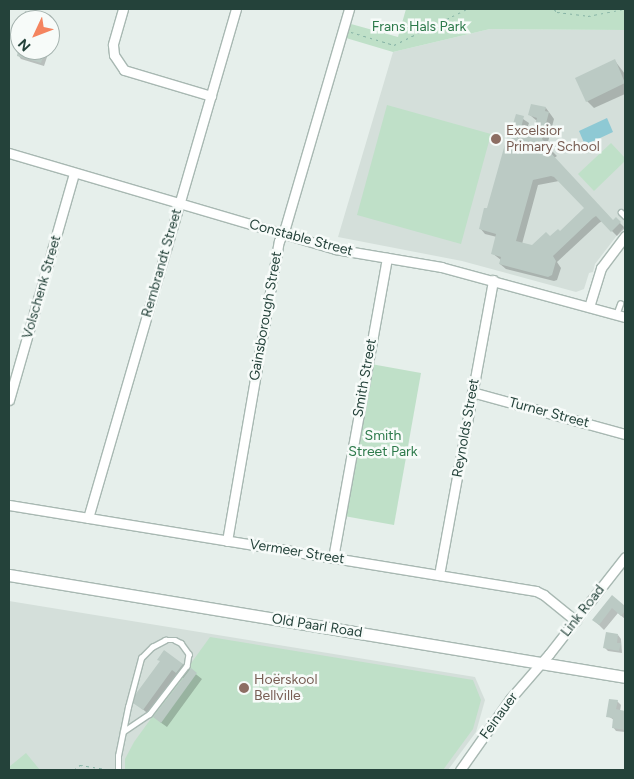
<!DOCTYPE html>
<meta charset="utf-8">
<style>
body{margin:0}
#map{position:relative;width:634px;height:779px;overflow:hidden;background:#e6efeb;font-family:Figtree,sans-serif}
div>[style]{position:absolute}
.built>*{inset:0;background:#d4dfda}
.green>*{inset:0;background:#bfe0c8}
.water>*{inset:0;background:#8ec9d4}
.shadow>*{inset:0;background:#0003}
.building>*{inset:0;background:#bbcac4}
.path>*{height:1px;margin-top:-0.5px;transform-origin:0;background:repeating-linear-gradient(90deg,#86b3a5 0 2.5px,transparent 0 6.5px)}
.roads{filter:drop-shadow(1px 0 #a8b8b2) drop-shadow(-1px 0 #a8b8b2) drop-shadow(0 1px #a8b8b2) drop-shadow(0 -1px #a8b8b2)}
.service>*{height:4.5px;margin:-2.25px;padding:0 2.25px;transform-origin:2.25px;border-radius:2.25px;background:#fff}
.minor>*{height:9px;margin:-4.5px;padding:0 4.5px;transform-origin:4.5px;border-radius:4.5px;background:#fff}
.secondary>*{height:11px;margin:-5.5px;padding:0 5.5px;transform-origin:5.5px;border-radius:5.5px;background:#fff}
.dots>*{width:14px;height:14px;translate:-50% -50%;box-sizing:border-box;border:2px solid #f7fbf9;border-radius:50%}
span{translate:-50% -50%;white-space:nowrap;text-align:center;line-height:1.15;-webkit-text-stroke:5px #f7fbf9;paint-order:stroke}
.park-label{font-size:14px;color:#2d7a4b}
.education-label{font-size:14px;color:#785e54}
.left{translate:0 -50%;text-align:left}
.street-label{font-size:14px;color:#24423a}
.frame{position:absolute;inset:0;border:10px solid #24423a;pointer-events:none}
.north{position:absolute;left:10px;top:10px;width:50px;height:50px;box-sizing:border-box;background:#f7fbf9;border:1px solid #a3b1ad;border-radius:50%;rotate:227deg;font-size:14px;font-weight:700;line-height:20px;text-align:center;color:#24423a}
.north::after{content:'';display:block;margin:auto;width:18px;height:22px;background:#f4845f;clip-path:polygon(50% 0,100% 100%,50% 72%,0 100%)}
</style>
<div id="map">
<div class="built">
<div style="clip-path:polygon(490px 29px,625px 30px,625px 225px,595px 264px,593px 272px,589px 273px,584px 289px,576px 292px,462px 261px,338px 237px,393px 52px)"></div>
<div style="clip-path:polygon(9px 601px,475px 677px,485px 700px,476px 732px,448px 770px,9px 770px)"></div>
</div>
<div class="green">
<div style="clip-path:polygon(406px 9px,625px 9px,625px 30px,490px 29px,393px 52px,346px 38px,351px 24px,398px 37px)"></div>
<div style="clip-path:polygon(387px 105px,491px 134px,461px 244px,357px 215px)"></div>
<div style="clip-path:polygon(611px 143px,625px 158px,625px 161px,594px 191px,578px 174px)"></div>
<div style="clip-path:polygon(371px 364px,421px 373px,394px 525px,344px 516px)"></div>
<div style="clip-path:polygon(210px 637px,473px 680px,481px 700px,473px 729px,443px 770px,125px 770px,125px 759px,134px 742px)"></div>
<div style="clip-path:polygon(26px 753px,40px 770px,9px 770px,9px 767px)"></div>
</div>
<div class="water">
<div style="clip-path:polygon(607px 118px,613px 132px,585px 145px,579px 131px)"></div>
</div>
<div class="shadow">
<div style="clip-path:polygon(26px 13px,53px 20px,56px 24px,54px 31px,50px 31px,50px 20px,25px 20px)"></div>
<div style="clip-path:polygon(20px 49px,44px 51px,48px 54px,44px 66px,21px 59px,18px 55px)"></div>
<div style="clip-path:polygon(615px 61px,625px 74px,625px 94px,594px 108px,587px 101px)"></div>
<div style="clip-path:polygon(evenodd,546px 108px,554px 119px,547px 146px,557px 156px,554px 158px,613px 221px,616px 219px,625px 228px,617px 236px,602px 221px,599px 223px,557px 262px,561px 268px,557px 280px,554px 281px,506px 269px,500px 264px,501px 260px,492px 253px,497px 237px,485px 234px,480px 228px,488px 210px,517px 115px,529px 123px,525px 135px,533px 137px,537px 121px,530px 115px,546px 108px,559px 181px,586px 208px,560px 232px,533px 247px,522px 244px,538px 185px,559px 181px)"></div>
<div style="clip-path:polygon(612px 597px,625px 608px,625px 619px,618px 613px,604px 630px,594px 620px)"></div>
<div style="clip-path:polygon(618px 635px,621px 639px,622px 653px,608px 651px,605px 648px)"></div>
<div style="clip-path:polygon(161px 661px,183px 664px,202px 679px,167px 727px,160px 722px,184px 679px,180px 676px,151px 716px,135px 703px)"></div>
<div style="clip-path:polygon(617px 701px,621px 705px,620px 711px,625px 712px,625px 732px,616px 731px,613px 727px,614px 720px,608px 716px)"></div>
</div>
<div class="building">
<div style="clip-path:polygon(25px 11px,50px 18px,49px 20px,23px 20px)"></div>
<div style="clip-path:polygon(18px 50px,45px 50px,41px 63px,17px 56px)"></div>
<div style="clip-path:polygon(615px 59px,625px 83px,586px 102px,575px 78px)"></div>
<div style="clip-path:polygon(evenodd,531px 104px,546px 107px,545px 111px,549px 112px,542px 139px,553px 150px,550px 152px,613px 220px,616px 217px,621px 222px,611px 232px,596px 216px,593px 218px,553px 256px,556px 261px,552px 275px,548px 277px,499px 264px,501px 257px,491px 254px,496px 234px,479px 229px,484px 208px,487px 208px,507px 137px,509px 137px,516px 114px,524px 116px,520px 132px,532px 135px,537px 118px,528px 115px,531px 104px,551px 176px,554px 177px,584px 208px,560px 231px,558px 229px,550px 236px,546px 232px,532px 245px,516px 241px,533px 180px,551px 176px)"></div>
<div style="clip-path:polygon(612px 595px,625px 606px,625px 611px,621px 616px,612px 608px,599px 625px,592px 620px)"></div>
<div style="clip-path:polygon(606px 632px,618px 634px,617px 643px,621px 643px,619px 651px,603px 648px)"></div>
<div style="clip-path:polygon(164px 650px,183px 664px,176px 673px,172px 670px,143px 710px,133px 703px,135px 695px,160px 661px,157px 660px)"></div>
<div style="clip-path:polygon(191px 668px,197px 673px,161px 723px,153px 717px)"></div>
<div style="clip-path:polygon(609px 699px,618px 700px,616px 709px,625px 711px,625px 730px,612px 728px,613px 718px,606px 717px)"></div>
</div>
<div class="path">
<div style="left:554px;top:9px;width:4px;rotate:45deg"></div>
<div style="left:557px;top:12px;width:31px;rotate:7deg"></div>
<div style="left:588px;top:16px;width:36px;rotate:-11deg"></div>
<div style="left:351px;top:32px;width:45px;rotate:16.8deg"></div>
<div style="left:394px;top:45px;width:81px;rotate:-26.3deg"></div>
<div style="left:74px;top:770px;width:8px;rotate:-40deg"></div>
<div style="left:80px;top:765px;width:31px;rotate:9deg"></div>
</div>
<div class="roads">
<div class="service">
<div style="left:621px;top:212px;width:6px;rotate:45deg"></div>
<div style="left:616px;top:315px;width:12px;rotate:-70deg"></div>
<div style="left:118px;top:770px;width:14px;rotate:-90deg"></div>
<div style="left:118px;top:756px;width:50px;rotate:-78.5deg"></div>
<div style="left:128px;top:707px;width:51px;rotate:-75.1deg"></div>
<div style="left:141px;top:658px;width:16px;rotate:-45deg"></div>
<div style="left:152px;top:647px;width:15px;rotate:-28deg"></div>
<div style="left:165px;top:640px;width:10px"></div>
<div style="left:175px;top:640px;width:7px;rotate:27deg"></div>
<div style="left:181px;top:643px;width:14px;rotate:54deg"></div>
<div style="left:189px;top:654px;width:12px;rotate:99deg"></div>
<div style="left:187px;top:666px;width:61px;rotate:127.6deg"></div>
<div style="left:150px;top:714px;width:32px;rotate:146deg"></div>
</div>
<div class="minor">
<div style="left:123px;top:9px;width:37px;rotate:106deg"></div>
<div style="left:113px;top:45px;width:10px;rotate:84deg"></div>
<div style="left:114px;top:55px;width:18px;rotate:56deg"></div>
<div style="left:124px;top:70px;width:91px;rotate:16.6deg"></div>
<div style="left:9px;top:153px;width:340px;rotate:16.4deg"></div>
<div style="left:335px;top:249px;width:108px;rotate:9.6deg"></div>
<div style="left:441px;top:267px;width:191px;rotate:15.2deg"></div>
<div style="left:589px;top:307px;width:41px;rotate:-72.9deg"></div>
<div style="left:601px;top:268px;width:40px;rotate:-53deg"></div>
<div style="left:472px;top:392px;width:159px;rotate:15.4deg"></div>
<div style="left:9px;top:400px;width:236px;rotate:-74deg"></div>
<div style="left:9px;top:505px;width:534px;rotate:9.27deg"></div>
<div style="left:536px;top:591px;width:9px;rotate:27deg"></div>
<div style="left:544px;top:595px;width:41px;rotate:39.1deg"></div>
<div style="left:88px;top:518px;width:530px;rotate:-73.79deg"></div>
<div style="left:227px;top:541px;width:304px;rotate:-80.2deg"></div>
<div style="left:279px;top:241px;width:14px;rotate:-65deg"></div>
<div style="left:285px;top:228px;width:228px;rotate:-73.7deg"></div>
<div style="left:333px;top:558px;width:305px;rotate:-79.8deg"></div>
<div style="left:439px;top:575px;width:300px;rotate:-79.6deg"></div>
<div style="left:460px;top:770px;width:87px;rotate:-54.8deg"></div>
<div style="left:510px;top:699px;width:60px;rotate:-49.1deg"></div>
<div style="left:549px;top:654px;width:123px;rotate:-51.9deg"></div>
</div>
<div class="secondary">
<div style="left:9px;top:575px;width:624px;rotate:9.4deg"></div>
</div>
</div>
<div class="dots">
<div style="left:496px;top:139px;background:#8d6e63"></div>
<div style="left:244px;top:688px;background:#8d6e63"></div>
</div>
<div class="park-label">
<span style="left:419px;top:27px">Frans Hals Park</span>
<span style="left:383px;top:444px">Smith<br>Street Park</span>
</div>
<div class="education-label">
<span class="left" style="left:506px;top:139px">Excelsior<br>Primary School</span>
<span class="left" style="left:254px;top:688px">Hoërskool<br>Bellville</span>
</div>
<div class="street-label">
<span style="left:301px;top:238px;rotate:15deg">Constable Street</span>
<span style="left:162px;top:263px;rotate:-74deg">Rembrandt Street</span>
<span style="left:42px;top:287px;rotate:-74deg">Volschenk Street</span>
<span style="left:266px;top:316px;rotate:-80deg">Gainsborough Street</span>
<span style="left:365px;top:378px;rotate:-80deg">Smith Street</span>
<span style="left:549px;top:413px;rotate:15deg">Turner Street</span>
<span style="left:466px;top:428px;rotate:-80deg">Reynolds Street</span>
<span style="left:297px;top:552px;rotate:9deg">Vermeer Street</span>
<span style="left:583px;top:611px;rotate:-52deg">Link Road</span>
<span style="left:317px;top:626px;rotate:9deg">Old Paarl Road</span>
<span style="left:499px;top:716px;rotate:-54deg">Feinauer</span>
</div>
<div class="frame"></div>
<div class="north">N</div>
</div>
